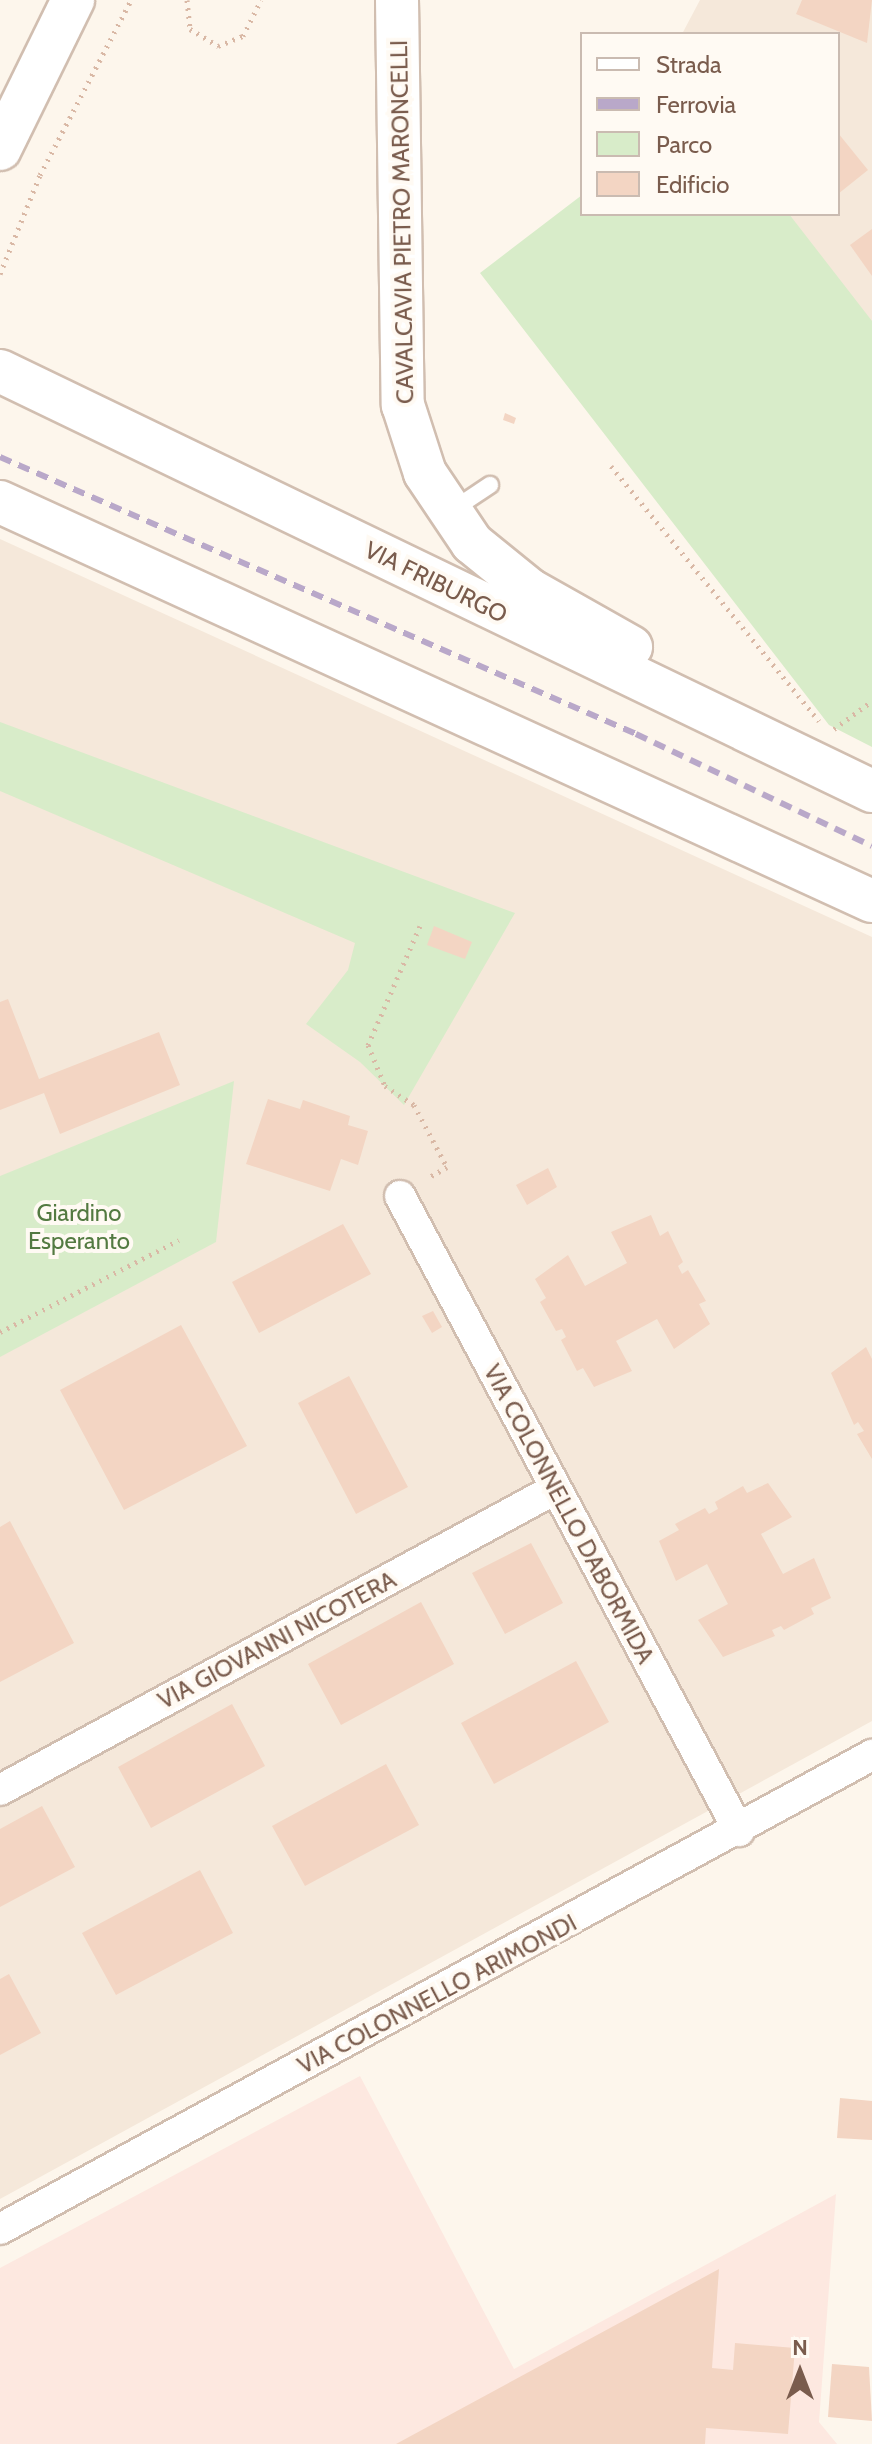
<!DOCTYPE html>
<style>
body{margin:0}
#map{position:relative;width:872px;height:2444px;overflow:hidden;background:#fdf6ec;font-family:Cabin,sans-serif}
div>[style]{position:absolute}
.residential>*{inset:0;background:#f5e8da}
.commercial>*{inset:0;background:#fde8e0}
.green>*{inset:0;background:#d8ecc9}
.building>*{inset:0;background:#f3d5c3}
.path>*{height:5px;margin-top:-2.5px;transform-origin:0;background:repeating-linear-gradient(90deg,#d9b8a5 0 2px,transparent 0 8px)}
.roads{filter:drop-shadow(2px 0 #d1beb0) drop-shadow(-2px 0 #d1beb0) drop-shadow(0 2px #d1beb0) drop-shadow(0 -2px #d1beb0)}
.lane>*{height:16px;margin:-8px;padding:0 8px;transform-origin:8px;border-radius:8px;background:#fff}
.street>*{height:30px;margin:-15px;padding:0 15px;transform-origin:15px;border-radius:15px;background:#fff}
.secondary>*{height:42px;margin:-21px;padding:0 21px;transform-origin:21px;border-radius:21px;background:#fff}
.rail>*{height:6px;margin-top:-3px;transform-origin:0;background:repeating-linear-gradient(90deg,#b9a8c9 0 12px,transparent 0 20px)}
span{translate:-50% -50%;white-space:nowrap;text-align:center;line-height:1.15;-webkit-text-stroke:8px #fffaf3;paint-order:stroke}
.street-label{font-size:24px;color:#7a5c4d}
.park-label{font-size:24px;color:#537a41}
.legend{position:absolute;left:580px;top:32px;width:260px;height:184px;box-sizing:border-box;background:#fffaf3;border:2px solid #cabbb1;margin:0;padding:10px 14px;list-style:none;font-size:24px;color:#7a5c4d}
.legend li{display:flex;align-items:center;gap:16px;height:40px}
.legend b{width:40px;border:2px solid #cabbb1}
.north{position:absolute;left:760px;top:2332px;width:80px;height:80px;-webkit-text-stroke:6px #fffaf3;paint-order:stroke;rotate:0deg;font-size:22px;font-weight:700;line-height:32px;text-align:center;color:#7a5c4d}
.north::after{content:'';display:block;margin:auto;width:28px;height:36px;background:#7a5c4d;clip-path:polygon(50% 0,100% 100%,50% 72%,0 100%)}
</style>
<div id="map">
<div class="residential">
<div style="clip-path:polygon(700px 0,872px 0,872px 343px,770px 214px,838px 214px,838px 34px,682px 34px)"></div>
<div style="clip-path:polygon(0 539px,872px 937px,872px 1721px,0 2199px)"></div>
</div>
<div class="commercial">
<div style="clip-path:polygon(360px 2076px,514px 2369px,836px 2194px,819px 2422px,837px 2444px,0 2444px,0 2268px)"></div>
</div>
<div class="green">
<div style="clip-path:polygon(582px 195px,582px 214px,789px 214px,872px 321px,872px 747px,829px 725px,480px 273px)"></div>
<div style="clip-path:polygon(0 722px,515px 913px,404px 1105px,360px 1062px,306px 1024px,348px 970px,355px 943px,0 791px)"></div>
<div style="clip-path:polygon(234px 1081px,216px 1242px,0 1357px,0 1176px)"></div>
</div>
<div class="building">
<div style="clip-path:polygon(802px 0,872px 0,867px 43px,796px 14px)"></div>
<div style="clip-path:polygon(838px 133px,868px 170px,838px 194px)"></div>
<div style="clip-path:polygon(872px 229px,872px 276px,850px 245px)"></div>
<div style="clip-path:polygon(505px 413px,516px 418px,514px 424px,503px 420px)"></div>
<div style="clip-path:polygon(434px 926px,472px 942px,465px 959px,427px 945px)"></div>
<div style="clip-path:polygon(8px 999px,39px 1079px,159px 1032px,180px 1085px,60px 1134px,44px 1093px,0 1110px,0 1002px)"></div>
<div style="clip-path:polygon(268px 1099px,300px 1109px,303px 1100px,350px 1116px,348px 1125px,368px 1131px,358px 1165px,341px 1159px,330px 1191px,246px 1164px)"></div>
<div style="clip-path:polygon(548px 1168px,557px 1187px,527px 1205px,516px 1185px)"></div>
<div style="clip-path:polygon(651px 1215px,660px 1236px,668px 1231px,683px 1262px,678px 1266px,682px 1274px,688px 1270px,706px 1301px,699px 1304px,710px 1324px,674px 1349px,657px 1319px,616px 1341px,632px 1371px,594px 1387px,583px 1368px,577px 1371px,561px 1340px,566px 1337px,562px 1329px,556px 1331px,540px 1302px,546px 1298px,535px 1279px,568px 1255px,585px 1286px,627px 1263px,611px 1232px)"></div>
<div style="clip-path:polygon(343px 1224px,371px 1274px,259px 1333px,232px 1282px)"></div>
<div style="clip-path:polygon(433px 1311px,442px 1327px,432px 1333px,422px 1316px)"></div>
<div style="clip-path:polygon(181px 1325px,247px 1446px,124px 1510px,60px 1390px)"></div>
<div style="clip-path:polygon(866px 1347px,872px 1359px,872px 1459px,857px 1434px,864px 1431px,858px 1422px,854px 1425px,831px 1373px)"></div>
<div style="clip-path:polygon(349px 1376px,408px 1487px,356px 1514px,298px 1403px)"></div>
<div style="clip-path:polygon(768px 1483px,792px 1517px,761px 1534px,783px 1574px,814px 1558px,831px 1598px,811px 1608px,814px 1614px,784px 1630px,781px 1626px,772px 1630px,775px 1636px,723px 1657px,698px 1620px,728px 1604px,707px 1564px,676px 1581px,659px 1541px,679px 1530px,675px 1524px,705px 1508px,709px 1514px,718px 1509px,715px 1502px,743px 1486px,747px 1493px)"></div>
<div style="clip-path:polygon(10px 1521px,74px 1643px,0 1682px,0 1527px)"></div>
<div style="clip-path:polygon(531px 1543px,563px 1603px,505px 1634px,472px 1573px)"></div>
<div style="clip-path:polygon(421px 1602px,454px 1664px,341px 1725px,308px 1664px)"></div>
<div style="clip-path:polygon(576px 1661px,609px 1722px,494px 1784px,461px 1723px)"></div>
<div style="clip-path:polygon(232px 1704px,265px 1766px,151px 1828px,118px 1767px)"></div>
<div style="clip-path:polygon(386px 1764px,419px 1825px,305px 1886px,272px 1826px)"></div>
<div style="clip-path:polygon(42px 1806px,75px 1867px,0 1907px,0 1829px)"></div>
<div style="clip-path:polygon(200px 1870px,233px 1933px,116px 1995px,82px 1933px)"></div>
<div style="clip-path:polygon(9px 1974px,41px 2033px,0 2055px,0 1979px)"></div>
<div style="clip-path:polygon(840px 2098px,872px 2101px,872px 2140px,837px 2138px)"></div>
<div style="clip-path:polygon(719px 2269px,712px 2368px,733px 2370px,735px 2343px,795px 2348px,788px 2434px,706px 2428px,705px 2444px,396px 2444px)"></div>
<div style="clip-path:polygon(832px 2364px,869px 2367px,872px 2421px,828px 2417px)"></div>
</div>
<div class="path">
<div style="left:187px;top:0;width:29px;rotate:84deg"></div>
<div style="left:190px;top:29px;width:33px;rotate:31deg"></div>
<div style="left:218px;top:46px;width:27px;rotate:-22deg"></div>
<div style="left:243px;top:36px;width:40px;rotate:-63.4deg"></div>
<div style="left:0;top:274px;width:107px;rotate:-68deg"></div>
<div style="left:40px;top:175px;width:197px;rotate:-62.5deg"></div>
<div style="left:611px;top:466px;width:329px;rotate:50.8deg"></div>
<div style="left:834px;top:729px;width:47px;rotate:-36.4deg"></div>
<div style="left:420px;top:926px;width:130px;rotate:113.6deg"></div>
<div style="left:368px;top:1045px;width:44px;rotate:67.5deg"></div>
<div style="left:385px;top:1086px;width:35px;rotate:33deg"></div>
<div style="left:414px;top:1105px;width:70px;rotate:62deg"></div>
<div style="left:447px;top:1167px;width:22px;rotate:150deg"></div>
<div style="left:0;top:1332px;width:201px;rotate:-27.2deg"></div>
</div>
<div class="roads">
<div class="lane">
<div style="left:451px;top:511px;width:47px;rotate:-33.7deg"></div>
</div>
<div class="street">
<div style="left:400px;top:1196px;width:720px;rotate:61.9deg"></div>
<div style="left:0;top:1790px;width:631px;rotate:-28.47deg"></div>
<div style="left:0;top:2229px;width:993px;rotate:-28.53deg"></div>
</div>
<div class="secondary">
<div style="left:397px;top:0;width:405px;rotate:89.2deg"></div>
<div style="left:403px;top:405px;width:71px;rotate:72.1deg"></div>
<div style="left:425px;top:473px;width:84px;rotate:56.1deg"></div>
<div style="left:472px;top:543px;width:75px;rotate:39deg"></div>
<div style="left:530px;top:590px;width:116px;rotate:29.4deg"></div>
<div style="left:0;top:149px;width:166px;rotate:-63.9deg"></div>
<div style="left:0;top:371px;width:968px;rotate:25.72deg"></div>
<div style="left:0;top:502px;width:959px;rotate:24.59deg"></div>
</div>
</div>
<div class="rail">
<div style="left:0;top:457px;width:694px;rotate:23.53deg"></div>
<div style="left:636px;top:734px;width:261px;rotate:25.4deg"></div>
</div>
<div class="street-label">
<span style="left:402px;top:222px;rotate:-91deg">CAVALCAVIA PIETRO MARONCELLI</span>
<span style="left:436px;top:582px;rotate:26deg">VIA FRIBURGO</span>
<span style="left:569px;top:1514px;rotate:62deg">VIA COLONNELLO DABORMIDA</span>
<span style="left:277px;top:1640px;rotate:-28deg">VIA GIOVANNI NICOTERA</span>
<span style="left:437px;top:1994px;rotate:-28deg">VIA COLONNELLO ARIMONDI</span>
</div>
<div class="park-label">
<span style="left:79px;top:1227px">Giardino<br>Esperanto</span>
</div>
<ul class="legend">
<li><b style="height:10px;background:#fff"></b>Strada</li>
<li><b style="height:10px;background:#b9a8c9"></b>Ferrovia</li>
<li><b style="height:22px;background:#d8ecc9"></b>Parco</li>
<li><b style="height:22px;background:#f3d5c3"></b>Edificio</li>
</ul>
<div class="north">N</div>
</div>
